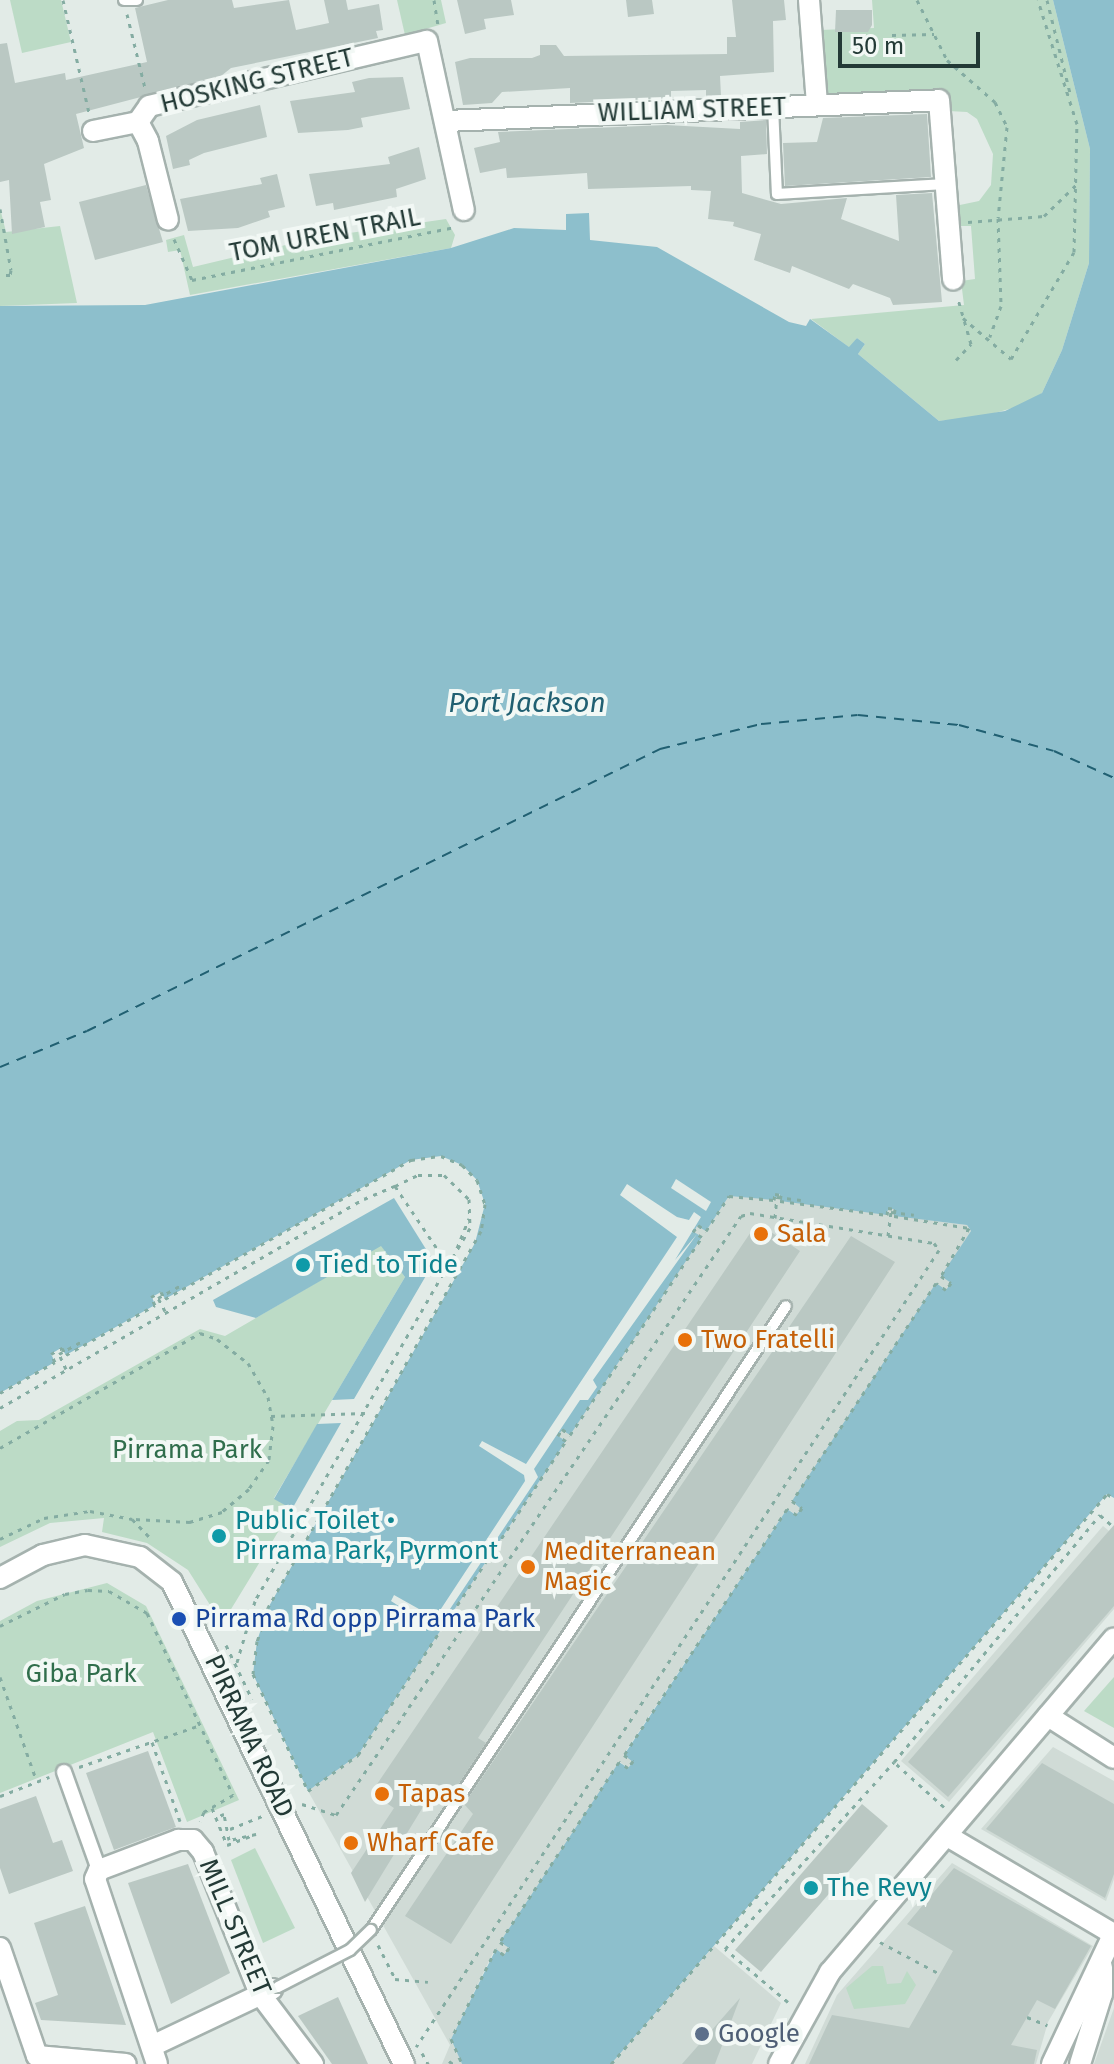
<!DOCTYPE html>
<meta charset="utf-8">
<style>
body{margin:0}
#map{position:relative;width:1114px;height:2064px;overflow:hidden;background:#e2ebe7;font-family:"Fira Sans",sans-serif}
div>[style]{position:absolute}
.built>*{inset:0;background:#d0dbd6}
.green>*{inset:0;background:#bcdbc6}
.water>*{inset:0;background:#8dbfcc}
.pier>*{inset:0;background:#e2ebe7}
.ferry>*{height:2px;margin-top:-1px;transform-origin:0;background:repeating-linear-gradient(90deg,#216072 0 10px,transparent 0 18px)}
.building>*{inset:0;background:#bac8c3}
.path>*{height:3px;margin-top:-1.5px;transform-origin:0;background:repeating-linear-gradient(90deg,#84aca2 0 4px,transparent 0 10px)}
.roads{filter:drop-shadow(2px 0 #a5b2ae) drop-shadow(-2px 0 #a5b2ae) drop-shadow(0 2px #a5b2ae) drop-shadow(0 -2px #a5b2ae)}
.service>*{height:10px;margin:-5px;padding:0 5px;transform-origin:5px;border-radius:5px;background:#fff}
.pedestrian>*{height:14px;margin:-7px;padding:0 7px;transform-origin:7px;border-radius:7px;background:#fff}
.minor>*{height:20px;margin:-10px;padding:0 10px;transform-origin:10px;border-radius:10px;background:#fff}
.bridges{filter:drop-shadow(2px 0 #a5b2ae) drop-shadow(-2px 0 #a5b2ae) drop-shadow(0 2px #a5b2ae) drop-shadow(0 -2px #a5b2ae)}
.service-bridge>*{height:10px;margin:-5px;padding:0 5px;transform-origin:5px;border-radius:5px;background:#fff}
.dots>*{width:22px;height:22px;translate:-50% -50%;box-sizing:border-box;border:4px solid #f2f8f5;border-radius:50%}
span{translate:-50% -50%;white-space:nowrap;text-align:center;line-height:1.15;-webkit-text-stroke:8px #f2f8f5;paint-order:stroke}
.street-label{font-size:26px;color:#233a36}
.food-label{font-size:26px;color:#c56008}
.left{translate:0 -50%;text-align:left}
.culture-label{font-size:26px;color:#0d838f}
.park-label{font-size:26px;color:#306e4c}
.transit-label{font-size:26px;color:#164399}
.service-label{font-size:26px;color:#4e5e75}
.water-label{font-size:28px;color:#216072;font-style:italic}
.scale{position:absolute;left:838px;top:32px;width:142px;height:36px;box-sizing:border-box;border:4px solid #233a36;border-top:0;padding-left:10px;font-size:24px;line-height:28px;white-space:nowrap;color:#233a36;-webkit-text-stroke:6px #f2f8f5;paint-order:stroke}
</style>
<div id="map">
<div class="built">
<div style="clip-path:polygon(775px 1194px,781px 1195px,780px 1200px,887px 1214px,888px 1208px,895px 1209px,894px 1215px,967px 1225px,971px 1231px,942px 1276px,951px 1283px,946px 1290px,936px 1284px,793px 1502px,802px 1508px,797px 1515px,787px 1509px,624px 1754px,633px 1761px,628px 1768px,620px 1762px,500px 1942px,509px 1948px,504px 1955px,495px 1949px,451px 2039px,462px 2064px,442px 2064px,450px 2045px,308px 1791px,358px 1755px,566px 1441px,558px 1436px,562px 1429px,570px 1434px,701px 1237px,693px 1232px,698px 1225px,706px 1230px,729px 1196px,774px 1199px)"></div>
<div style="clip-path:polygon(1103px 1526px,1114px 1535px,1114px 1609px,949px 1802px,901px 1761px)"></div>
<div style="clip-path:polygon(1053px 1747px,1114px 1781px,1114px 1879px,1106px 1901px,981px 1829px)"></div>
<div style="clip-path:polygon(952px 1863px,1093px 1946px,1048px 2022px,1036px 2064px,805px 2064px,837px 1995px)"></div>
<div style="clip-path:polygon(714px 1946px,781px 2003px,752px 2064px,611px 2064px)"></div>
<div style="clip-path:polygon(1114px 2008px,1114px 2064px,1094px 2064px)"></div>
</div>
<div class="green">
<div style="clip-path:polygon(10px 0,61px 0,71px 42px,22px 53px)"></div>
<div style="clip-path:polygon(397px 0,441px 0,446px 23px,405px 35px)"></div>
<div style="clip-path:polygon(872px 0,1053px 0,1090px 149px,1089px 263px,1062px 350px,1042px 393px,1027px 404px,977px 418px,939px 421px,858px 354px,865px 344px,857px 338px,850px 348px,811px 319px,964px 305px,961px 281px,975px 279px,971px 226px,957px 226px,955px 206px,979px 201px,991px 185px,993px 154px,977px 119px,967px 112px,948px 111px,946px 93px,825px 97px,820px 30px,874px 28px)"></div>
<div style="clip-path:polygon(0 208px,6px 232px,60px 226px,77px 303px,0 306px)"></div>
<div style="clip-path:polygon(446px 219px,455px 235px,451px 248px,190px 295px,180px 250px,168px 252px,166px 240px,184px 235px,193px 267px,315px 238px)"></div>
<div style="clip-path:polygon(381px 1245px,405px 1277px,274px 1498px,292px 1509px,222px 1624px,188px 1570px,147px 1543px,102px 1532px,104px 1518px,50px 1523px,0 1547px,0 1431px,17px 1421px,39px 1420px,200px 1329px,225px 1336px)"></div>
<div style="clip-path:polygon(107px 1583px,146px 1606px,239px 1800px,187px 1822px,153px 1732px,0 1793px,0 1621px,37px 1601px)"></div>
<div style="clip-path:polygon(1114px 1677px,1114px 1728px,1084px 1711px)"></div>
<div style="clip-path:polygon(255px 1848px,295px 1928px,263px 1943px,231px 1860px)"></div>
<div style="clip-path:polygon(872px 1966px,883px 1966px,887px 1984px,901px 1983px,907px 1971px,916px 1985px,905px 2004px,854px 2009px,846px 1988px)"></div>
</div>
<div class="water">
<div style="clip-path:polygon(1053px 0,1114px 0,1114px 1498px,1107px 1494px,611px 2064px,462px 2064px,451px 2039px,496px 1949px,504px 1955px,509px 1948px,500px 1942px,619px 1762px,628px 1768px,633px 1762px,624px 1755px,787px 1509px,796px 1515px,801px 1509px,792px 1501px,936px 1283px,946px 1290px,951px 1283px,941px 1276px,971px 1231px,967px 1225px,894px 1216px,894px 1209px,888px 1209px,887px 1215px,780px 1201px,780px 1194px,774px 1200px,729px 1196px,706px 1231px,697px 1226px,694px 1232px,702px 1237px,570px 1435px,562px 1430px,558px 1436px,566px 1441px,358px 1755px,308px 1791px,253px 1674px,257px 1641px,268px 1608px,475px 1243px,485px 1204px,477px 1180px,462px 1165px,441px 1156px,411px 1160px,165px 1299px,161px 1292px,152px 1297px,155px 1305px,66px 1355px,61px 1348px,51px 1354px,55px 1362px,0 1393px,0 306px,145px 305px,451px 248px,514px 228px,566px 230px,566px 214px,589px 213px,590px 240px,657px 247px,789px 322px,806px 326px,810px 319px,849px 347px,857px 338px,865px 344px,858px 354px,939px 421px,1005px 411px,1042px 393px,1062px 350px,1089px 263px,1090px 149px)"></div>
<div style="clip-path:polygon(394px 1198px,434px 1262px,354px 1399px,332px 1400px,405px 1277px,381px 1246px,256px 1318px,216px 1307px,213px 1300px)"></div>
<div style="clip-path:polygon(341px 1423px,292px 1509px,274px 1499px,317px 1424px)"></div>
</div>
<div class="pier">
<div style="clip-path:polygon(676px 1179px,711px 1202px,706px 1211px,671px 1188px)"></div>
<div style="clip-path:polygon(627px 1184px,677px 1217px,689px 1220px,694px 1212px,701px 1217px,675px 1260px,697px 1234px,593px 1380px,597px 1387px,588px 1400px,580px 1400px,534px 1469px,538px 1477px,436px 1630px,391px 1601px,394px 1595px,435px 1618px,525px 1481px,524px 1475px,479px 1446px,482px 1441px,526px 1464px,677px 1237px,620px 1195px)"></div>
</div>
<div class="ferry">
<div style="left:0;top:1067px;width:94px;rotate:-22.5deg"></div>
<div style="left:87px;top:1031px;width:639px;rotate:-26.2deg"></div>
<div style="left:660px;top:749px;width:104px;rotate:-13.9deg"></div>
<div style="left:761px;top:724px;width:97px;rotate:-5.3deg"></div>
<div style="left:858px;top:715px;width:101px;rotate:5.7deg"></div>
<div style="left:959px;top:725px;width:98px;rotate:15.3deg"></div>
<div style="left:1054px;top:751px;width:66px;rotate:24.2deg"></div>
</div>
<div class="building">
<div style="clip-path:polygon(168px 0,232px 0,234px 8px,289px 0,296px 30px,329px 23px,324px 0,346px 0,348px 10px,379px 4px,383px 30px,376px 31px,378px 38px,231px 68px,221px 76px,76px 114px,84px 148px,44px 164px,51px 200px,40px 202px,45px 227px,12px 234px,9px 180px,0 182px,0 44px,7px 43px,15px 83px,65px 73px,66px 80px,147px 62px,135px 8px)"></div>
<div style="clip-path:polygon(457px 0,511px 0,514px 15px,484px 19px,486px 29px,465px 34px)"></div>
<div style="clip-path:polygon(626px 0,652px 0,654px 14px,628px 17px)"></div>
<div style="clip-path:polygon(732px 0,784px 0,786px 20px,773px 21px,774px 72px,720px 76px,721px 96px,706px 97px,706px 90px,671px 91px,671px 98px,570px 103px,570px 88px,502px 92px,492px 103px,463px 105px,455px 62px,470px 58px,532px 58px,540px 55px,540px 45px,556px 45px,564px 56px,727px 54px,727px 37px,736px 37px)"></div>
<div style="clip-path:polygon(836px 10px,872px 10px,872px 25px,868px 32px,835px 32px)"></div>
<div style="clip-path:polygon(403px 77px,410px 109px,361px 118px,363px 127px,348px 130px,298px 133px,290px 101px,355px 92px,352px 82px,369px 78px)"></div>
<div style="clip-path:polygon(260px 105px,267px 137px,204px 153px,189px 160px,190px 165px,173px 169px,166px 136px,197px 120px)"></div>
<div style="clip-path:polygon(927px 114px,931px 177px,785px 186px,783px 143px,817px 142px,823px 118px)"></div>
<div style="clip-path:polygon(766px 120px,767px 154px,741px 156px,742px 193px,781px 204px,847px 198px,841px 219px,899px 241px,896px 195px,932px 193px,942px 302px,893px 305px,890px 298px,853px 284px,849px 289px,792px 266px,790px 273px,754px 260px,761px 234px,733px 226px,734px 222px,708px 219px,711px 191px,691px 190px,691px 186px,588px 189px,587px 173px,507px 178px,506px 168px,480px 173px,474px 148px,500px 142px,498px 132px,666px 125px,740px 129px,740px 122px)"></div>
<div style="clip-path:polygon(419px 147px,426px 179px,396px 189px,397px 197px,334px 210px,333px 203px,316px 206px,309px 174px,390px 164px,388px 157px)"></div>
<div style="clip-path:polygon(277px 174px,285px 207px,268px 211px,270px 217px,238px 228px,188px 231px,180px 199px,262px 184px,260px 178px)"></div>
<div style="clip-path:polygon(146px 185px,163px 242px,95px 260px,79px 202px)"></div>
<div style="clip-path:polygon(757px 1223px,800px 1251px,478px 1738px,486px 1743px,454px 1791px,448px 1784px,444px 1789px,437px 1784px,365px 1902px,351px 1873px,394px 1808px,371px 1793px)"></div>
<div style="clip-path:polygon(851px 1236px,895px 1262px,451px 1944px,405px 1916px,473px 1814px,464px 1804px)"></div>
<div style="clip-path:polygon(1114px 1525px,1114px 1606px,948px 1797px,908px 1762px)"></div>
<div style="clip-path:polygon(148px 1751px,176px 1827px,114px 1850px,86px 1773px)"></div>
<div style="clip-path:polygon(1042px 1763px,1114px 1804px,1114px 1874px,1105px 1898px,986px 1829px)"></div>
<div style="clip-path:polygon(36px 1796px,53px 1843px,62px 1840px,73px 1871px,9px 1894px,0 1868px,0 1809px)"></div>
<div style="clip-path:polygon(862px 1804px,888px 1826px,761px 1972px,735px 1950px)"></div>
<div style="clip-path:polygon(188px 1864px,230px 1973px,171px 2004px,128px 1883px)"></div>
<div style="clip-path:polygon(954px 1868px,1091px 1946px,1055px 2009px,1037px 2000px,1011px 2045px,1037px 2050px,1034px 2064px,809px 2064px,832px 2015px,909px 2028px,953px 1951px,907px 1924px)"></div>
<div style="clip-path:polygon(85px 1906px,126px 2025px,41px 2020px,35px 2003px,58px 1995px,34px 1923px)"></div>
<div style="clip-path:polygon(338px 1997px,368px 2064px,332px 2064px,298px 2016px)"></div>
<div style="clip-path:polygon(740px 1998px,715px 2064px,682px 2064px)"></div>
</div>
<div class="path">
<div style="left:63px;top:0;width:116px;rotate:77deg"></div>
<div style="left:434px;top:0;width:24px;rotate:81deg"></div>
<div style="left:917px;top:0;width:67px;rotate:63.4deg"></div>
<div style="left:947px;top:60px;width:64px;rotate:41.2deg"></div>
<div style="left:995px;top:102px;width:28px;rotate:64deg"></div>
<div style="left:1007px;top:127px;width:91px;rotate:95.6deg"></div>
<div style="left:998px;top:218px;width:88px;rotate:88deg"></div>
<div style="left:1001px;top:306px;width:33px;rotate:110deg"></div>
<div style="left:1047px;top:0;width:96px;rotate:76.1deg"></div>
<div style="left:127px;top:14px;width:76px;rotate:76.3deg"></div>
<div style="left:892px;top:35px;width:42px;rotate:-1.4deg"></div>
<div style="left:0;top:209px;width:62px;rotate:79.8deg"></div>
<div style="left:11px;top:270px;width:5px;rotate:101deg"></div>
<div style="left:10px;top:275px;width:10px;rotate:180deg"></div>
<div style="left:968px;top:222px;width:76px;rotate:-4.5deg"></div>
<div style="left:1044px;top:216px;width:45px;rotate:-44.1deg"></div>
<div style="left:174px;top:239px;width:45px;rotate:66.3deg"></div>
<div style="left:192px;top:280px;width:267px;rotate:-11.4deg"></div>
<div style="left:963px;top:318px;width:63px;rotate:40.5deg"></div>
<div style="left:1011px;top:359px;width:124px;rotate:-59.5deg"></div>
<div style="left:1074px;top:252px;width:128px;rotate:-88.7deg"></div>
<div style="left:1077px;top:124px;width:130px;rotate:-107.5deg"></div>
<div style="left:956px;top:360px;width:22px;rotate:-47deg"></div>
<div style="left:971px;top:344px;width:47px;rotate:-106.1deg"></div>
<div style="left:395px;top:1186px;width:25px;rotate:-26deg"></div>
<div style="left:418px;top:1175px;width:26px"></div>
<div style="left:444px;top:1175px;width:35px;rotate:44deg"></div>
<div style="left:469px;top:1199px;width:29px;rotate:88deg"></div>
<div style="left:470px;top:1228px;width:43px;rotate:120.7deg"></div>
<div style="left:775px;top:1218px;width:21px;rotate:-85deg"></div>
<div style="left:777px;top:1197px;width:24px;rotate:7deg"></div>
<div style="left:888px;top:1236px;width:24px;rotate:-83deg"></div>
<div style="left:891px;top:1212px;width:23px;rotate:7deg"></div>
<div style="left:457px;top:1248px;width:32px;rotate:-68deg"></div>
<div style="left:165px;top:1311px;width:15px;rotate:-118deg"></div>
<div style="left:158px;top:1298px;width:26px;rotate:-29deg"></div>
<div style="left:66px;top:1369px;width:17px;rotate:-115deg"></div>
<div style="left:59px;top:1354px;width:26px;rotate:-29deg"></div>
<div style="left:0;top:1393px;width:63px;rotate:-29.4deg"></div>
<div style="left:55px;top:1362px;width:9px;rotate:-117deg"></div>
<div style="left:51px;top:1354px;width:13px;rotate:-29deg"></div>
<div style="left:62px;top:1348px;width:8px;rotate:60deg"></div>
<div style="left:66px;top:1355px;width:102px;rotate:-29.3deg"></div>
<div style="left:155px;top:1305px;width:9px;rotate:-117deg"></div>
<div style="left:151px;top:1297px;width:11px;rotate:-27deg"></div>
<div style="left:161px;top:1292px;width:8px;rotate:60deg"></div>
<div style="left:165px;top:1299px;width:283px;rotate:-29.5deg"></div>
<div style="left:411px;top:1160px;width:30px;rotate:-8deg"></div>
<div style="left:441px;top:1156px;width:23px;rotate:23deg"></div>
<div style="left:462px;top:1165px;width:21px;rotate:45deg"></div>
<div style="left:477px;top:1180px;width:25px;rotate:72deg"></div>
<div style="left:485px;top:1204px;width:27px;rotate:98deg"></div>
<div style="left:481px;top:1231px;width:433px;rotate:119.5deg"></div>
<div style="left:268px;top:1608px;width:35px;rotate:108deg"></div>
<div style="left:257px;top:1641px;width:33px;rotate:97deg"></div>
<div style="left:253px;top:1674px;width:129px;rotate:64.8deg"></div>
<div style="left:308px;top:1791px;width:62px;rotate:-35.8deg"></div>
<div style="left:358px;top:1755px;width:377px;rotate:-56.5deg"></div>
<div style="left:566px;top:1441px;width:9px;rotate:-148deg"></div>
<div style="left:558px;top:1436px;width:8px;rotate:-60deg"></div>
<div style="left:562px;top:1429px;width:10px;rotate:37deg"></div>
<div style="left:570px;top:1435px;width:238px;rotate:-56.3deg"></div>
<div style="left:702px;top:1237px;width:10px;rotate:-151deg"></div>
<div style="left:693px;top:1232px;width:9px;rotate:-54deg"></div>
<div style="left:698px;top:1225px;width:10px;rotate:37deg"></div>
<div style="left:706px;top:1231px;width:42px;rotate:-56.7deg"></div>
<div style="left:729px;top:1196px;width:45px;rotate:5.1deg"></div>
<div style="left:774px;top:1200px;width:6px;rotate:-81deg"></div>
<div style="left:775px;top:1194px;width:6px;rotate:9deg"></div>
<div style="left:781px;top:1195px;width:6px;rotate:99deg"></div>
<div style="left:780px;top:1201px;width:108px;rotate:7.5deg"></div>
<div style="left:887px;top:1215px;width:7px;rotate:-82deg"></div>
<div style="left:888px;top:1208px;width:7px;rotate:8deg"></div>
<div style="left:895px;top:1209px;width:7px;rotate:98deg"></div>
<div style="left:894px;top:1216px;width:76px;rotate:9.1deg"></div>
<div style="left:969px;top:1228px;width:56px;rotate:120.3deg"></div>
<div style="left:941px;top:1276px;width:12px;rotate:35deg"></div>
<div style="left:951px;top:1283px;width:9px;rotate:126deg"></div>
<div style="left:946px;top:1290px;width:12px;rotate:-145deg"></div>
<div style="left:936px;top:1283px;width:261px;rotate:123.4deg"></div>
<div style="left:792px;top:1501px;width:12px;rotate:35deg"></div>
<div style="left:802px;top:1508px;width:9px;rotate:126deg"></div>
<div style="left:797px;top:1515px;width:12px;rotate:-149deg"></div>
<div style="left:787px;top:1509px;width:295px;rotate:123.5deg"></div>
<div style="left:624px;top:1755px;width:11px;rotate:34deg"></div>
<div style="left:633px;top:1761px;width:9px;rotate:126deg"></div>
<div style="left:628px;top:1768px;width:11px;rotate:-146deg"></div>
<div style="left:619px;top:1762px;width:216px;rotate:123.5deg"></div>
<div style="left:500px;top:1942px;width:11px;rotate:34deg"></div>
<div style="left:509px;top:1948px;width:9px;rotate:126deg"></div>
<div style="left:504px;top:1955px;width:10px;rotate:-143deg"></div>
<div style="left:496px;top:1949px;width:101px;rotate:116.6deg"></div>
<div style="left:451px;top:2039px;width:27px;rotate:66deg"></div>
<div style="left:0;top:1408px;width:420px;rotate:-29.9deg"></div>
<div style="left:364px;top:1199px;width:34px;rotate:-23deg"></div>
<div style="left:395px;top:1186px;width:95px;rotate:56.1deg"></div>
<div style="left:448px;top:1265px;width:387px;rotate:119.9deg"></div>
<div style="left:255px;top:1601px;width:64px;rotate:106.4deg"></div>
<div style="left:271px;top:1416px;width:94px;rotate:-1.8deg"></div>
<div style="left:0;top:1448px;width:231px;rotate:-29.9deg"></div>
<div style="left:200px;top:1333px;width:18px;rotate:19deg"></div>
<div style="left:217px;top:1339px;width:39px;rotate:38deg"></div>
<div style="left:248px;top:1363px;width:39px;rotate:60deg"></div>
<div style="left:268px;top:1397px;width:29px;rotate:80deg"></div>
<div style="left:273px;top:1426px;width:34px;rotate:97deg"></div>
<div style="left:269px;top:1460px;width:35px;rotate:125deg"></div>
<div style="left:249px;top:1489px;width:35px;rotate:140deg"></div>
<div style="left:222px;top:1512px;width:34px;rotate:163deg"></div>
<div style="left:190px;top:1522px;width:56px;rotate:-176.9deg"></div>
<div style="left:0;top:1539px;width:49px;rotate:-25.5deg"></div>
<div style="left:44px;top:1518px;width:47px;rotate:-8.7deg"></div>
<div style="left:90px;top:1511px;width:43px;rotate:10.8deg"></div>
<div style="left:132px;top:1519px;width:28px;rotate:46deg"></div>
<div style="left:0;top:1626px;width:72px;rotate:-26.2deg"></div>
<div style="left:65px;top:1594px;width:23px;rotate:-10deg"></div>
<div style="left:88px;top:1590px;width:21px;rotate:3deg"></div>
<div style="left:109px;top:1591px;width:44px;rotate:30.1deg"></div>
<div style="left:147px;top:1613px;width:201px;rotate:64.7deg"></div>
<div style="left:233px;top:1795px;width:34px;rotate:150deg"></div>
<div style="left:204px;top:1812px;width:10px;rotate:114deg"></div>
<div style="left:226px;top:1645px;width:60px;rotate:64.3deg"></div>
<div style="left:0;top:1677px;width:108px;rotate:70.6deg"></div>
<div style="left:152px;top:1742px;width:84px;rotate:70.5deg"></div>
<div style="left:79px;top:1767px;width:128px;rotate:-19.1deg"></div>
<div style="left:0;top:1796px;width:53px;rotate:-21.2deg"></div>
<div style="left:302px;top:1804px;width:36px;rotate:18deg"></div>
<div style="left:336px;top:1815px;width:723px;rotate:-55.94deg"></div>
<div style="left:741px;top:1216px;width:9px;rotate:-18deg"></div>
<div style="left:750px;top:1213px;width:186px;rotate:9.3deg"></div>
<div style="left:934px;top:1243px;width:9px;rotate:54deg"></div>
<div style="left:939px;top:1250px;width:953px;rotate:123.27deg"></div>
<div style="left:944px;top:1807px;width:67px;rotate:-138deg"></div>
<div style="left:894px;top:1762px;width:322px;rotate:-50.2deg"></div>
<div style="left:1100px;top:1515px;width:18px;rotate:41deg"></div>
<div style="left:212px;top:1808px;width:40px;rotate:68deg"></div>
<div style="left:227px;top:1845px;width:31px;rotate:-21deg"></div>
<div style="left:256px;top:1834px;width:28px;rotate:167deg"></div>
<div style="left:229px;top:1840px;width:26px;rotate:-101deg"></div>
<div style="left:224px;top:1814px;width:8px;rotate:157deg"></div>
<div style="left:230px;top:1829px;width:37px;rotate:-22deg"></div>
<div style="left:880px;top:1942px;width:68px;rotate:28.1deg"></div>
<div style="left:378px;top:1945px;width:38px;rotate:63deg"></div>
<div style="left:395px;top:1979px;width:33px;rotate:5deg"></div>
<div style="left:788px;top:2002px;width:82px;rotate:-139.9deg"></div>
<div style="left:725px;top:1949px;width:252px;rotate:-47.9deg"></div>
<div style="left:1027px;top:2017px;width:22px;rotate:22deg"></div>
<div style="left:422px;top:2053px;width:13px;rotate:61deg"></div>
<div style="left:449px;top:2061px;width:5px;rotate:37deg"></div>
<div style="left:611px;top:2064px;width:756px;rotate:-48.97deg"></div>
<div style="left:1107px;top:1494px;width:8px;rotate:30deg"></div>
</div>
<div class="roads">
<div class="service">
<div style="left:124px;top:0;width:13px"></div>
<div style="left:773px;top:107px;width:87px;rotate:87.4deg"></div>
<div style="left:777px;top:194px;width:168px;rotate:-3.4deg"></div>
<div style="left:371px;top:1930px;width:749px;rotate:-56.37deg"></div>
</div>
<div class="pedestrian">
<div style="left:64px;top:1772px;width:104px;rotate:70.3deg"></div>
</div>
<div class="minor">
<div style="left:809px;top:0;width:105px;rotate:85.6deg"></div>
<div style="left:446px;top:121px;width:493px;rotate:-2.4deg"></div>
<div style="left:939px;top:100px;width:180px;rotate:85.5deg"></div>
<div style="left:138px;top:122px;width:21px;rotate:62deg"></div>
<div style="left:148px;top:141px;width:81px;rotate:75.8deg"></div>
<div style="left:93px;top:131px;width:46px;rotate:-11.3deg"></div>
<div style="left:138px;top:122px;width:19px;rotate:-55deg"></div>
<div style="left:149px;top:106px;width:285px;rotate:-13.2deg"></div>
<div style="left:427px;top:41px;width:173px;rotate:77.7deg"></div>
<div style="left:0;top:1578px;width:49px;rotate:-28.1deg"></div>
<div style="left:43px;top:1555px;width:43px;rotate:-13.4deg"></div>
<div style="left:85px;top:1545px;width:56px;rotate:12.3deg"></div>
<div style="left:140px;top:1557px;width:41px;rotate:38deg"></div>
<div style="left:172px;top:1582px;width:535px;rotate:64.3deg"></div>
<div style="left:1048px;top:1716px;width:78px;rotate:32.5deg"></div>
<div style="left:949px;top:1837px;width:191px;rotate:30.5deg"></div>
<div style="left:0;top:1948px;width:114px;rotate:71.1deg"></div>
<div style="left:37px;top:2056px;width:89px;rotate:5.1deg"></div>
<div style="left:152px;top:2046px;width:133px;rotate:-25.4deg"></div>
<div style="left:157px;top:2064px;width:195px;rotate:-108.5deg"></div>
<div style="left:95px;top:1879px;width:10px;rotate:-66deg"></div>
<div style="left:99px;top:1870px;width:85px;rotate:-20.8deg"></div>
<div style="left:178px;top:1840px;width:15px"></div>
<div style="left:193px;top:1840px;width:16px;rotate:50deg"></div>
<div style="left:203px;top:1852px;width:153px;rotate:68.1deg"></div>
<div style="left:260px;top:1994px;width:88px;rotate:52.9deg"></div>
<div style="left:779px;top:2064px;width:105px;rotate:-61deg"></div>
<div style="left:830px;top:1972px;width:438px;rotate:-49.6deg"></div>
<div style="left:1052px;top:2064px;width:145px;rotate:-64.7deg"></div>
<div style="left:1080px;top:2064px;width:73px;rotate:-72.6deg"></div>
<div style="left:1102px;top:1994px;width:27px;rotate:-90deg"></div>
</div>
</div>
<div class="bridges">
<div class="service-bridge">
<div style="left:278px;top:1987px;width:81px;rotate:-27.2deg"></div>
<div style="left:350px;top:1950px;width:29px;rotate:-44deg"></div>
</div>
</div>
<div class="dots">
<div style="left:761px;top:1234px;background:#e8710a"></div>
<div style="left:303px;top:1265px;background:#0f9aa8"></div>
<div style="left:685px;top:1340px;background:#e8710a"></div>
<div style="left:219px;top:1536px;background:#0f9aa8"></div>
<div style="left:528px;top:1567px;background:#e8710a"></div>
<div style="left:179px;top:1619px;background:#1a4fb4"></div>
<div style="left:382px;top:1794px;background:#e8710a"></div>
<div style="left:351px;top:1843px;background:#e8710a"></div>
<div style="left:811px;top:1888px;background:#0f9aa8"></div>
<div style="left:702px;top:2034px;background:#5c6f8a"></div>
</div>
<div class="street-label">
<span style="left:257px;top:81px;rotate:-14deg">HOSKING STREET</span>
<span style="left:692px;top:110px;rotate:-2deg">WILLIAM STREET</span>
<span style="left:325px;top:235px;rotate:-11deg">TOM UREN TRAIL</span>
<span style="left:249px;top:1736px;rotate:65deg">PIRRAMA ROAD</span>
<span style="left:235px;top:1927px;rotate:67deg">MILL STREET</span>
</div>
<div class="food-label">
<span class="left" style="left:777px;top:1234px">Sala</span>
<span class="left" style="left:701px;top:1340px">Two Fratelli</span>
<span class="left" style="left:544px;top:1567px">Mediterranean<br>Magic</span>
<span class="left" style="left:398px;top:1794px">Tapas</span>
<span class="left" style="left:367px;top:1843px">Wharf Cafe</span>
</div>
<div class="culture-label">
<span class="left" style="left:319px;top:1265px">Tied to Tide</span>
<span class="left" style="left:235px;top:1536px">Public Toilet •<br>Pirrama Park, Pyrmont</span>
<span class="left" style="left:827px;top:1888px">The Revy</span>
</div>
<div class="park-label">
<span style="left:187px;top:1450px">Pirrama Park</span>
<span style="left:81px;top:1674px">Giba Park</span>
</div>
<div class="transit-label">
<span class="left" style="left:195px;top:1619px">Pirrama Rd opp Pirrama Park</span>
</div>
<div class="service-label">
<span class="left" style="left:718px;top:2034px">Google</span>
</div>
<div class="water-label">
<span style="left:527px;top:703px">Port Jackson</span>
</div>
<div class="scale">50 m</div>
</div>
